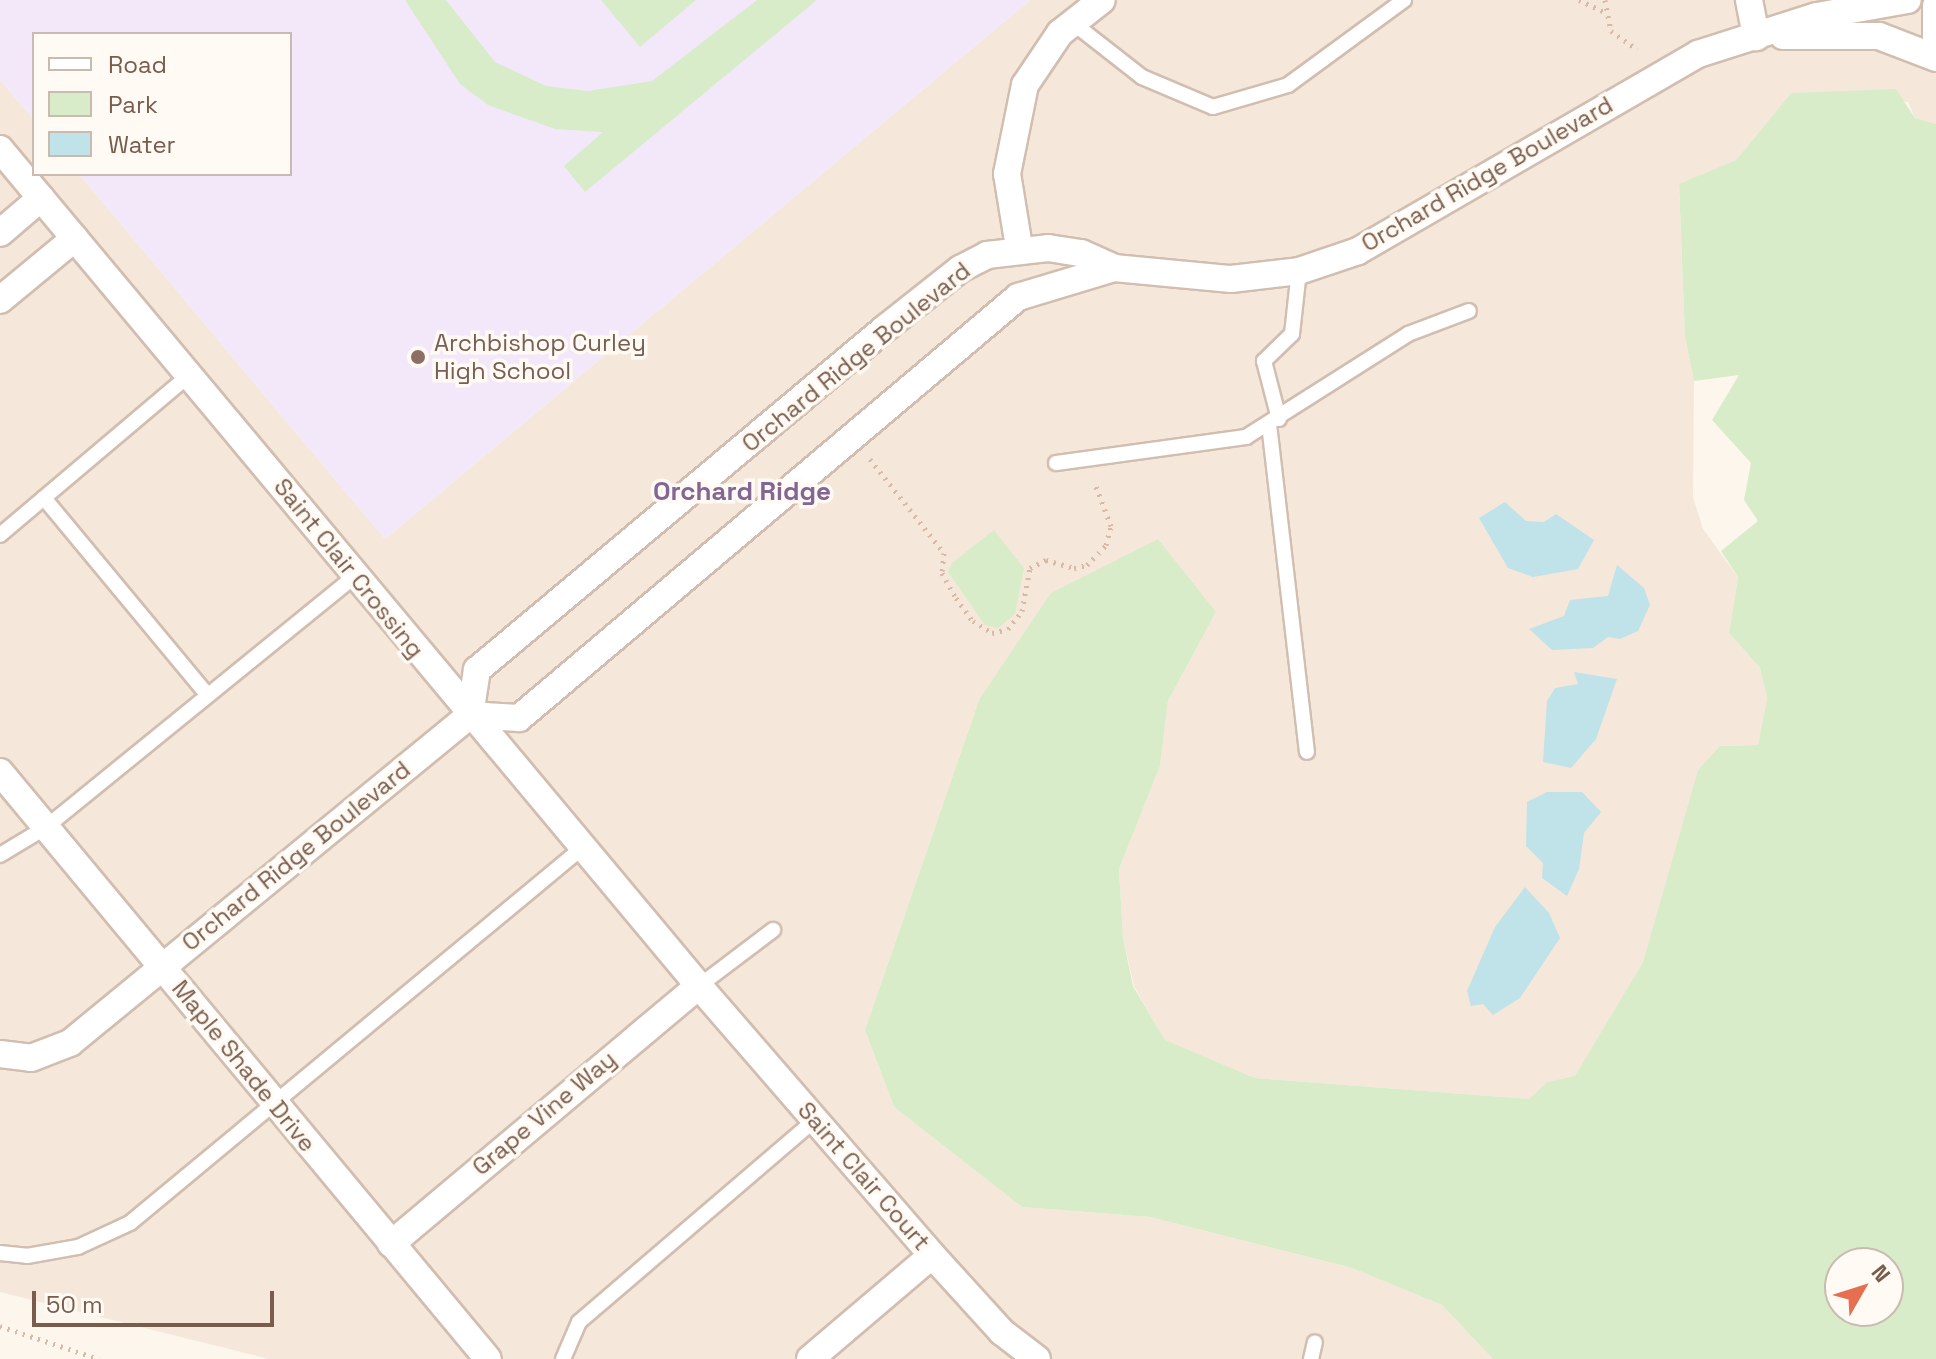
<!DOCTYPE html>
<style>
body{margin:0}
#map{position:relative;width:1936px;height:1359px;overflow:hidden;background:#fdf6ec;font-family:"Space Grotesk",sans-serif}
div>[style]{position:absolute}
.residential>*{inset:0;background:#f5e8da}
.education>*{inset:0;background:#f3e8fa}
.green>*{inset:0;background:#d8ecc9}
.water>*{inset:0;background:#bfe3e8}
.path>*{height:5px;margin-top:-2.5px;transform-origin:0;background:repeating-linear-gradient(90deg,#d9b8a5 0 2px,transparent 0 8px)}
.roads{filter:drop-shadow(2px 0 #d1beb0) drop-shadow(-2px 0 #d1beb0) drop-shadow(0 2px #d1beb0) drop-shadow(0 -2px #d1beb0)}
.service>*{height:14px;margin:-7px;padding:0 7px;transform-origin:7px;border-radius:7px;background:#fff}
.minor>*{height:26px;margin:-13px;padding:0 13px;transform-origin:13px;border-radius:13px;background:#fff}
.dots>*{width:22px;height:22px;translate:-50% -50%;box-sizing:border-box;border:4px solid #fffaf3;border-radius:50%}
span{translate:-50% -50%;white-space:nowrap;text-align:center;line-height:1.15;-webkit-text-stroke:7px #fffaf3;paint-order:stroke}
.street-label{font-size:24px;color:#7a5c4d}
.education-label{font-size:24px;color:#785e54}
.left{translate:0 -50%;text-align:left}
.neighbourhood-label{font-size:26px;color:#846695;font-weight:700}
.legend{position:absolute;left:32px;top:32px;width:260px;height:144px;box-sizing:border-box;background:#fffaf3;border:2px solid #cabbb1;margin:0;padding:10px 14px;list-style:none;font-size:24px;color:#7a5c4d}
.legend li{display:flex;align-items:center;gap:16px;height:40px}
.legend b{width:40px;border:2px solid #cabbb1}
.north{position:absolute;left:1824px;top:1247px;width:80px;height:80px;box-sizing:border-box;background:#fffaf3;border:2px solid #cabbb1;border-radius:50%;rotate:51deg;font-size:22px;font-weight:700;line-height:32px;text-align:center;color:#7a5c4d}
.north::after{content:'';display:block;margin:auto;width:28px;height:36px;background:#e76f51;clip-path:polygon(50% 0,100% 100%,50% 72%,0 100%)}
.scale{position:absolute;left:32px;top:1291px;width:242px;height:36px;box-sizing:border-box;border:4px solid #7a5c4d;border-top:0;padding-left:10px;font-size:24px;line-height:28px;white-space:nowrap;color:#7a5c4d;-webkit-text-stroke:6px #fffaf3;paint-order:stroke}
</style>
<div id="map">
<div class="residential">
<div style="clip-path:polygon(1030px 0,1936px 0,1936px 124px,1915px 118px,1908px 102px,1791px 93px,1736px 160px,1679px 185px,1685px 338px,1694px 381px,1693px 497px,1703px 529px,1738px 577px,1729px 633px,1760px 668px,1767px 698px,1758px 745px,1720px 746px,1643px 962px,1575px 1077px,1547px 1082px,1529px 1099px,1255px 1078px,1165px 1041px,1134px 986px,1123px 938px,1119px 869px,1160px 766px,1168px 701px,1216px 612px,979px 700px,865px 1030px,894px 1107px,1022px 1207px,1150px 1217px,1352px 1268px,1442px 1305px,1493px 1359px,269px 1359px,0 1292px,0 80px,34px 120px,34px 174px,79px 174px,385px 539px)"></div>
</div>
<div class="education">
<div style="clip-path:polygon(0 0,1030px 0,385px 539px,79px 174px,290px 174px,290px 34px,34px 34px,34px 120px,0 80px)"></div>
</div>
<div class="green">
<div style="clip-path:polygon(405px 0,446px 0,495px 62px,546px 86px,588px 91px,652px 81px,757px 0,817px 0,585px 192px,564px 166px,603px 132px,555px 129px,488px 105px,460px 84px)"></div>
<div style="clip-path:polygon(601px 0,696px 0,640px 47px)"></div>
<div style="clip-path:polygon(evenodd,1896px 89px,1915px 118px,1936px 124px,1936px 1359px,1493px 1359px,1442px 1305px,1352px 1268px,1150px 1217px,1022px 1207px,894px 1107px,865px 1030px,979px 700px,1051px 593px,1158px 539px,1216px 612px,1168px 701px,1160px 766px,1119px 869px,1123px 938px,1133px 986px,1165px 1040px,1255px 1078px,1529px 1099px,1547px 1082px,1575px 1076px,1643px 962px,1698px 770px,1720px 746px,1758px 745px,1767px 698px,1760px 668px,1729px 633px,1738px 577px,1721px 551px,1758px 521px,1744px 500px,1751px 463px,1712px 420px,1739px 375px,1694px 381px,1685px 338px,1679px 184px,1736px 160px,1791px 93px,1896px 89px,1888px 1263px,1888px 1311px,1840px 1311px,1840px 1263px,1888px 1263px)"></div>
<div style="clip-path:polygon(994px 530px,1024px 568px,1015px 614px,998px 628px,985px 625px,948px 572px,952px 563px)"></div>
</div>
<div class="water">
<div style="clip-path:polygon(1505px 502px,1526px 521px,1544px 522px,1556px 514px,1594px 540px,1578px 569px,1533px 577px,1508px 568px,1479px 518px)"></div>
<div style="clip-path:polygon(1617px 565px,1644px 588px,1650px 605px,1638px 631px,1620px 639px,1608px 637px,1593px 648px,1552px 650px,1529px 629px,1564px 616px,1570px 600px,1608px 596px)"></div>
<div style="clip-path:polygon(1574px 672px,1617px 679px,1596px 739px,1571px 768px,1543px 762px,1547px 701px,1555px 688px,1578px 684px)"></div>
<div style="clip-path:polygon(1547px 792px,1582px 792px,1601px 812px,1584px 833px,1579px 869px,1567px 896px,1542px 878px,1543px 863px,1526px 846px,1527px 802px)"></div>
<div style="clip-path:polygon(1525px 887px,1549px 913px,1560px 938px,1520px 998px,1493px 1015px,1483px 1004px,1471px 1006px,1467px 991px,1495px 927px)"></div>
</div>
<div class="path">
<div style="left:1579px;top:0;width:29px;rotate:25deg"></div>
<div style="left:1605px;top:0;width:32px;rotate:79deg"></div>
<div style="left:1611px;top:31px;width:32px;rotate:35deg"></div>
<div style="left:870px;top:459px;width:120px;rotate:51.8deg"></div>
<div style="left:944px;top:553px;width:20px;rotate:96deg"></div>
<div style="left:942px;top:573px;width:29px;rotate:61deg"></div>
<div style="left:956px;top:598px;width:29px;rotate:54deg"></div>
<div style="left:973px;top:621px;width:22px;rotate:32deg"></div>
<div style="left:992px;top:633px;width:16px;rotate:-14deg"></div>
<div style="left:1008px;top:629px;width:23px;rotate:-52deg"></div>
<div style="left:1022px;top:611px;width:44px;rotate:-79.5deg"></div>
<div style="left:1030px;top:568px;width:18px;rotate:-27deg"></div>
<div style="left:1046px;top:560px;width:29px;rotate:16deg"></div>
<div style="left:1074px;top:568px;width:13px;rotate:-13deg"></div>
<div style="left:1087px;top:565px;width:28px;rotate:-46deg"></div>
<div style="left:1106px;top:545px;width:20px;rotate:-75deg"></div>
<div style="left:1111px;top:526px;width:48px;rotate:-110.7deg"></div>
<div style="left:0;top:1326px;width:104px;rotate:18.4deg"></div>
</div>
<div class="roads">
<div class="service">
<div style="left:1073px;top:23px;width:88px;rotate:38deg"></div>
<div style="left:1142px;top:77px;width:77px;rotate:22.9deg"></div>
<div style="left:1213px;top:107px;width:78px;rotate:-16.3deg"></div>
<div style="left:1288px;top:85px;width:144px;rotate:-36.2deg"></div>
<div style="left:1279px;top:419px;width:60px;rotate:-104.5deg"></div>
<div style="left:1264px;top:361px;width:39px;rotate:-44deg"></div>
<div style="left:1292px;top:334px;width:63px;rotate:-83.7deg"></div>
<div style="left:1269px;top:424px;width:330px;rotate:83.4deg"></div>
<div style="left:1056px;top:463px;width:192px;rotate:-7.8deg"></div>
<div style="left:1246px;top:437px;width:192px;rotate:-32.4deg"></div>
<div style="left:1408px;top:334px;width:65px;rotate:-20.7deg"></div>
<div style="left:44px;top:498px;width:255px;rotate:50.3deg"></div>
<div style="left:0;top:535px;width:248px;rotate:-40.2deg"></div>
<div style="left:0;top:855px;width:52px;rotate:-31deg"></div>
<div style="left:45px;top:828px;width:402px;rotate:-39.1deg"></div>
<div style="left:699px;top:986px;width:93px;rotate:-37.1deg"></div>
<div style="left:0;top:1253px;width:27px;rotate:6deg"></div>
<div style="left:27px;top:1256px;width:52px;rotate:-10deg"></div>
<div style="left:78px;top:1247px;width:57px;rotate:-24.8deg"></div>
<div style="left:130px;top:1223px;width:587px;rotate:-39.68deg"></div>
<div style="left:563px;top:1359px;width:40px;rotate:-66.6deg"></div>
<div style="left:579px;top:1322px;width:312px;rotate:-40.6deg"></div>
<div style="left:1311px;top:1359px;width:17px;rotate:-77deg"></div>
</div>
<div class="minor">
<div style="left:1749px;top:0;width:38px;rotate:79deg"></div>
<div style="left:1936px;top:6px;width:35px;rotate:90deg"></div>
<div style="left:1783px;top:36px;width:96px"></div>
<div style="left:1879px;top:36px;width:61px;rotate:21.1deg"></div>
<div style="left:0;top:149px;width:1090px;rotate:50.13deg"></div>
<div style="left:699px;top:986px;width:356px;rotate:49.1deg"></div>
<div style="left:932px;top:1255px;width:104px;rotate:47.7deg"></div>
<div style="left:1002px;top:1332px;width:44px;rotate:37.6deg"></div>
<div style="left:0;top:233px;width:54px;rotate:-40.5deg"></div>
<div style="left:1019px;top:247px;width:74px;rotate:-99.3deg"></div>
<div style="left:1007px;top:174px;width:91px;rotate:-78.6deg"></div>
<div style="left:1025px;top:85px;width:63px;rotate:-56.1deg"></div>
<div style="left:1060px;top:33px;width:53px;rotate:-38.2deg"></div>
<div style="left:0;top:300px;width:97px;rotate:-39.6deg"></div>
<div style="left:470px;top:715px;width:46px;rotate:-81.2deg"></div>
<div style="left:477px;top:670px;width:530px;rotate:-39.94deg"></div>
<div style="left:883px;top:330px;width:98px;rotate:-38.4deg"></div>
<div style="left:960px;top:269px;width:30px;rotate:-27deg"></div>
<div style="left:987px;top:255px;width:61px;rotate:-6.5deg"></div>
<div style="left:1048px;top:248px;width:33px;rotate:9deg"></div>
<div style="left:1081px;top:253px;width:36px;rotate:24deg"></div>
<div style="left:1114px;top:268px;width:118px;rotate:5.4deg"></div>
<div style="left:1231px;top:279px;width:68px;rotate:-6.7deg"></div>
<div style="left:1299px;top:271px;width:62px;rotate:-18.7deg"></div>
<div style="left:1358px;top:251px;width:393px;rotate:-30.1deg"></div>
<div style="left:1698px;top:54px;width:125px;rotate:-17.7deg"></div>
<div style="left:1817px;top:16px;width:92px;rotate:-10deg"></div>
<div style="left:0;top:772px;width:763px;rotate:50.26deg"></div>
<div style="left:0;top:1054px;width:31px;rotate:7deg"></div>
<div style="left:31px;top:1058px;width:42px;rotate:-21deg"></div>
<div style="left:70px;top:1043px;width:517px;rotate:-39.35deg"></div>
<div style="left:470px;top:715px;width:49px;rotate:3.5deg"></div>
<div style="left:519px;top:718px;width:653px;rotate:-40.15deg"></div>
<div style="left:1018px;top:297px;width:100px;rotate:-16.8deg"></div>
<div style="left:391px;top:1244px;width:402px;rotate:-40deg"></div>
<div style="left:810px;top:1359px;width:160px;rotate:-40.4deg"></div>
</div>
</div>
<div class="dots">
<div style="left:418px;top:357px;background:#8d6e63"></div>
</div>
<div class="street-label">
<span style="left:1487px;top:174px;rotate:-30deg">Orchard Ridge Boulevard</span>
<span style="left:856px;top:357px;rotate:-39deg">Orchard Ridge Boulevard</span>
<span style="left:349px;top:568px;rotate:51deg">Saint Clair Crossing</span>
<span style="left:296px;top:856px;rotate:-39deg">Orchard Ridge Boulevard</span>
<span style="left:244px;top:1066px;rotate:51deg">Maple Shade Drive</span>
<span style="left:544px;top:1113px;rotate:-40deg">Grape Vine Way</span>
<span style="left:864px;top:1176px;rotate:49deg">Saint Clair Court</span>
</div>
<div class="education-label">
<span class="left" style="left:434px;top:357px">Archbishop Curley<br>High School</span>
</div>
<div class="neighbourhood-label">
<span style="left:742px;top:492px">Orchard Ridge</span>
</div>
<ul class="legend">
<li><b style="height:10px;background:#fff"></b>Road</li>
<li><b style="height:22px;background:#d8ecc9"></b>Park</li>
<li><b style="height:22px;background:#bfe3e8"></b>Water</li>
</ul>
<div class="north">N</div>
<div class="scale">50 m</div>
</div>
